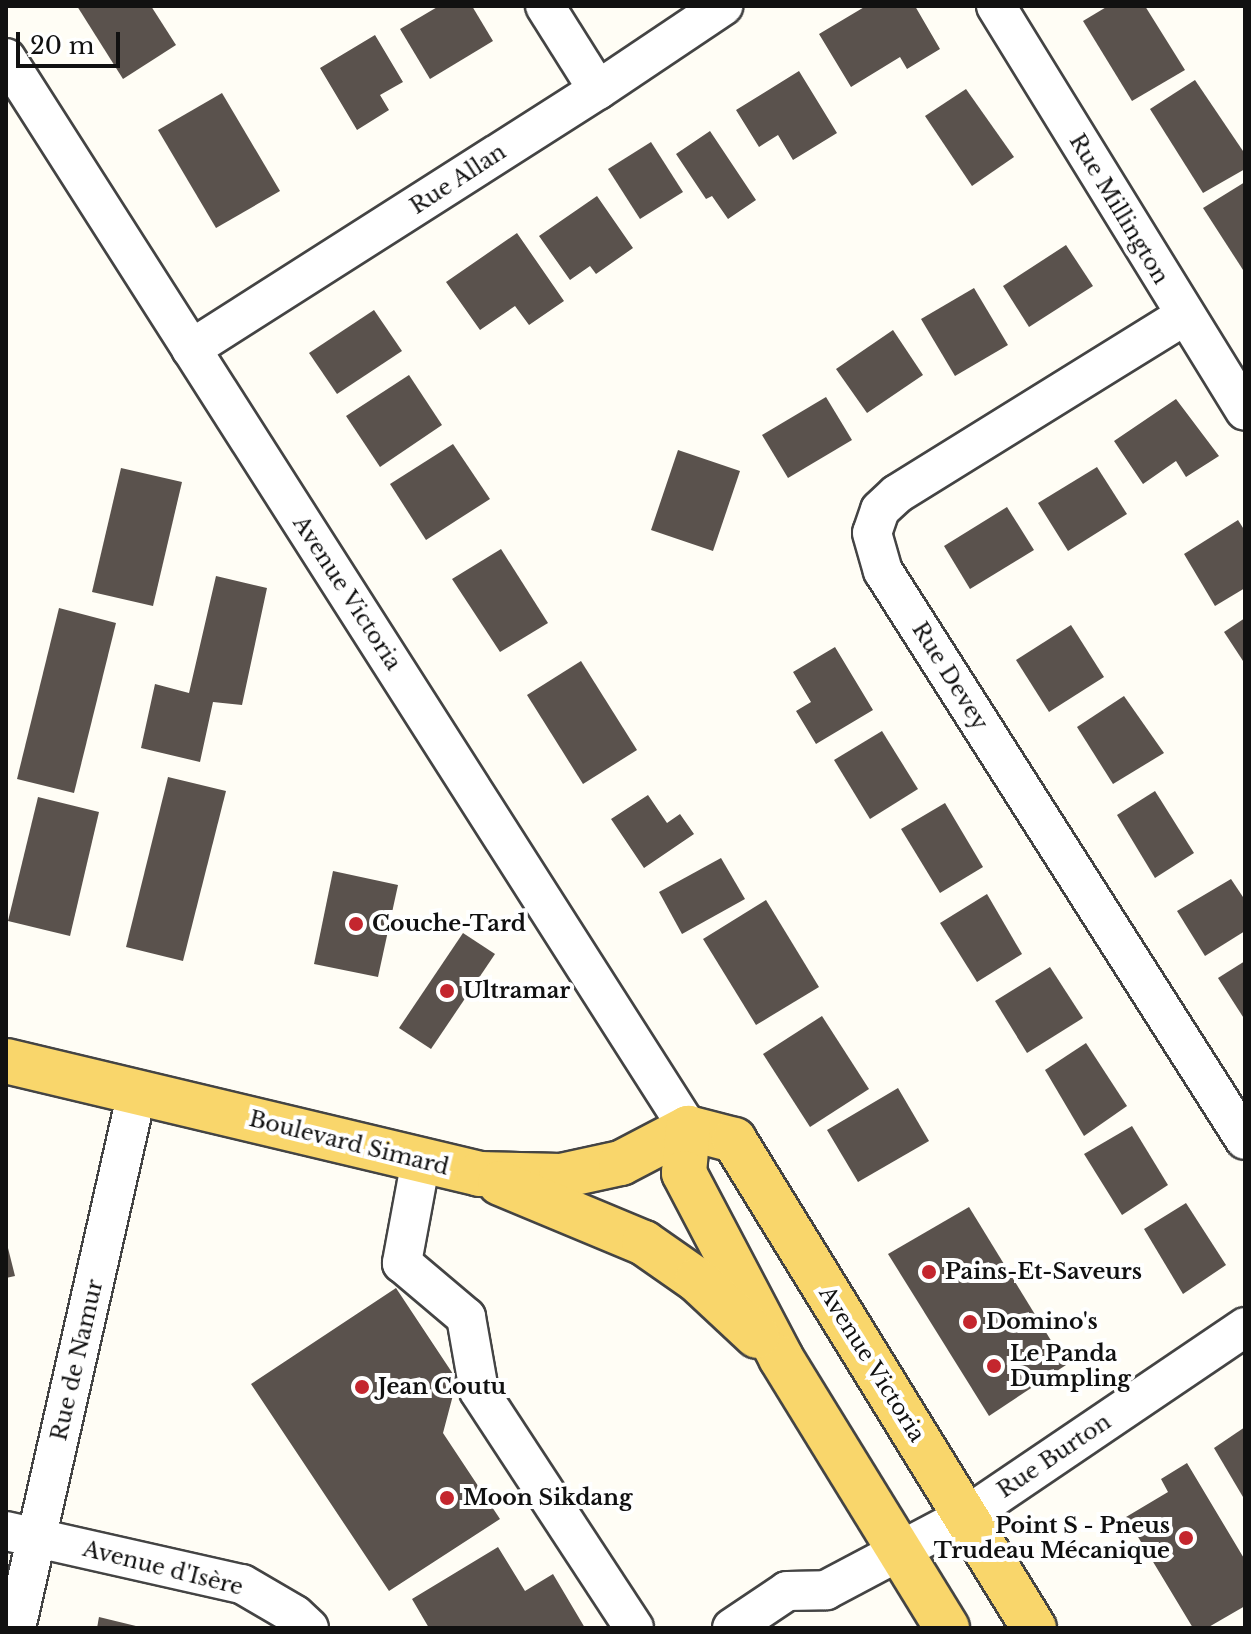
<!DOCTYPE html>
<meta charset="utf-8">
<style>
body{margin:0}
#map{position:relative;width:1251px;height:1634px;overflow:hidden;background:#fffdf5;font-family:"Libre Baskerville",serif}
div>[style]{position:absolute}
.building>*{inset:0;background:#5a524d}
.roads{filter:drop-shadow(2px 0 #444) drop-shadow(-2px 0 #444) drop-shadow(0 2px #444) drop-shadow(0 -2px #444)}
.minor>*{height:38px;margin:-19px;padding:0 19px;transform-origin:19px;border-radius:19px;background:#fff}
.major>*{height:44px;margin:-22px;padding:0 22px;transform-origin:22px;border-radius:22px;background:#f9d66b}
.dots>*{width:22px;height:22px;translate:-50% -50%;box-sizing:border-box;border:4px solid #fff;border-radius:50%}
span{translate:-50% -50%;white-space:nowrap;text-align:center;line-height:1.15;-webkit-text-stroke:8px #fff;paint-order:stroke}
.street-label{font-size:22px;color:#111}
.poi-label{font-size:22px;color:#111;font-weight:700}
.left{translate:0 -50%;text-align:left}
.right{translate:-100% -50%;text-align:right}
.frame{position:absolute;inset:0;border:8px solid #111;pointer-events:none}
.scale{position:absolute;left:16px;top:32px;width:104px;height:36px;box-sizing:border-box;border:4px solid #111;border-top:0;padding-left:10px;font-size:24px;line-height:28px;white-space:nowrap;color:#111;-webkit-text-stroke:6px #fff;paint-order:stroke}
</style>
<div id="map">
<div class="building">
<div style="clip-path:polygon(77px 6px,151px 6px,176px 45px,123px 79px)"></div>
<div style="clip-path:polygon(439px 6px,472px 6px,493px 41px,430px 79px,400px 29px)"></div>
<div style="clip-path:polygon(866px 6px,915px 6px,940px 49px,907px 69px,900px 57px,851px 87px,819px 34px)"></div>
<div style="clip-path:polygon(1108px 6px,1145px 6px,1185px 70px,1132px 101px,1083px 21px)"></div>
<div style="clip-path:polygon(375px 35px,403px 82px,380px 95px,389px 110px,357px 130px,320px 68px)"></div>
<div style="clip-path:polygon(799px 71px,837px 133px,793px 160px,778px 135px,759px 147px,736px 110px)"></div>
<div style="clip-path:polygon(1195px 80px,1245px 154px,1245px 169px,1203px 193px,1150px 109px)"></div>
<div style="clip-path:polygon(966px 89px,1014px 157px,972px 186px,925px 116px)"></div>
<div style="clip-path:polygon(222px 93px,280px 191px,216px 228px,158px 130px)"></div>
<div style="clip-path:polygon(710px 131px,756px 200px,728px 219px,712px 196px,706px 199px,676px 154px)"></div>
<div style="clip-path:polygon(651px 142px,683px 192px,640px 219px,608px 169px)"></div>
<div style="clip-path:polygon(1245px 182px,1245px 273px,1203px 208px)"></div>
<div style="clip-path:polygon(597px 196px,633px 248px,596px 274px,590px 266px,570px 280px,539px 236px)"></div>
<div style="clip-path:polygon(517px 233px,564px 301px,529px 325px,515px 306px,480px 330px,446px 282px)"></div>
<div style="clip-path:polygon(1066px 245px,1093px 286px,1029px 327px,1003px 286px)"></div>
<div style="clip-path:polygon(974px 288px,1008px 345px,955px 376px,921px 319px)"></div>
<div style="clip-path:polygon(374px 310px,402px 351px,337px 394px,309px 353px)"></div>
<div style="clip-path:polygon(893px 330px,923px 375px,867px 413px,836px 369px)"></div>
<div style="clip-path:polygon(409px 375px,442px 425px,380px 467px,346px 416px)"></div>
<div style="clip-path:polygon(826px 397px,852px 440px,788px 478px,762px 435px)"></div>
<div style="clip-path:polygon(1176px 399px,1219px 456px,1186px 477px,1176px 461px,1143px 484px,1114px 441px)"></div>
<div style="clip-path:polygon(453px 444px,490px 499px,426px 540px,390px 484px)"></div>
<div style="clip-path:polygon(678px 450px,740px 471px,713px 551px,651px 530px)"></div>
<div style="clip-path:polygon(1097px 467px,1127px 514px,1068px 551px,1038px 503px)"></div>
<div style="clip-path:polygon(121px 468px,182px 482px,153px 606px,92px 592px)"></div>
<div style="clip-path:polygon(1007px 507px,1034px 550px,970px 589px,944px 546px)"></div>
<div style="clip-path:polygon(1238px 520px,1245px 531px,1245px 588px,1215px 606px,1184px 554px)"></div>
<div style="clip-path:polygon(501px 549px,548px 623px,500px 652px,452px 579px)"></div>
<div style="clip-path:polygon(216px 576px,267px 588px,242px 705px,213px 702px,200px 762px,141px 748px,155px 684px,189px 693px)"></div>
<div style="clip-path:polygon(59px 608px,116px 623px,74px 793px,17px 779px)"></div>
<div style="clip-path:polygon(1245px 618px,1245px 664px,1224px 632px)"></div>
<div style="clip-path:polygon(1071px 625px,1104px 677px,1049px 712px,1016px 660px)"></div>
<div style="clip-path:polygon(835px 647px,873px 710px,816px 744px,796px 711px,811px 702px,793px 672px)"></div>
<div style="clip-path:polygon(581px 661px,637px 750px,583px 784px,527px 695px)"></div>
<div style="clip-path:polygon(1124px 696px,1164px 753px,1113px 784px,1077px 727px)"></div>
<div style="clip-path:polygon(882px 731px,918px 789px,870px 819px,834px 760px)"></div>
<div style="clip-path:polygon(168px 777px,226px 791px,183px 961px,126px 947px)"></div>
<div style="clip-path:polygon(1155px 791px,1194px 853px,1155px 878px,1117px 815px)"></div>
<div style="clip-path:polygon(648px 795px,667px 823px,680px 814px,694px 834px,644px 868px,611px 819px)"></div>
<div style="clip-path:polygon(38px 797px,99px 812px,70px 936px,8px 921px)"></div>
<div style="clip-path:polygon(945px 803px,983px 867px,940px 893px,901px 829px)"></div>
<div style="clip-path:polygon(721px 858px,745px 899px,682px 934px,659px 892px)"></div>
<div style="clip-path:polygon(333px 871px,398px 885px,378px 977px,314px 964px)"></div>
<div style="clip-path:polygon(1231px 879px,1245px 900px,1245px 931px,1205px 956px,1177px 911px)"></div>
<div style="clip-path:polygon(987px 894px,1022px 954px,977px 982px,940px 923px)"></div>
<div style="clip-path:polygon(766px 900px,819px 987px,756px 1025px,703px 939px)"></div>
<div style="clip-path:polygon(463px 933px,495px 954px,431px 1049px,399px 1028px)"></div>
<div style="clip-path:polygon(1245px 961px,1245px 1020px,1218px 978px)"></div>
<div style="clip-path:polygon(1050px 967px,1083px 1018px,1027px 1053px,995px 1001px)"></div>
<div style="clip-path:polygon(822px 1016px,869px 1089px,810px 1127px,763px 1054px)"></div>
<div style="clip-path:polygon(1086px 1043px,1127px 1106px,1084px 1136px,1045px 1070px)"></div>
<div style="clip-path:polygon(898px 1088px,929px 1141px,858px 1182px,827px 1130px)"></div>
<div style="clip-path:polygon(1132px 1126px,1168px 1185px,1122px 1215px,1084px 1154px)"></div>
<div style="clip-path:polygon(1186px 1203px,1226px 1265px,1183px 1294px,1144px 1229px)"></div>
<div style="clip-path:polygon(969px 1207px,1066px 1365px,989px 1416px,888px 1254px)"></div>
<div style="clip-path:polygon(7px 1244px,15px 1276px,6px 1278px,6px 1245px)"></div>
<div style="clip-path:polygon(396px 1288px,457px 1380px,443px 1433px,500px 1519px,389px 1591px,251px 1384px)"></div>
<div style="clip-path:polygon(1245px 1427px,1245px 1495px,1243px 1497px,1214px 1448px)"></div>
<div style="clip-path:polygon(1187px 1463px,1245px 1560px,1245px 1606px,1207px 1628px,1193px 1628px,1126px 1517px,1168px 1492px,1161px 1479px)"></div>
<div style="clip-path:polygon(498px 1547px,525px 1591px,553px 1574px,585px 1628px,429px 1628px,412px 1599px)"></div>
<div style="clip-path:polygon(99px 1617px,140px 1627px,139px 1628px,97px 1628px)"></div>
</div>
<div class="roads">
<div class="minor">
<div style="left:545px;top:6px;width:99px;rotate:57.8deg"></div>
<div style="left:996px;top:6px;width:475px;rotate:58.4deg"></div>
<div style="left:6px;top:58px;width:1269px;rotate:57.49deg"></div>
<div style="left:1184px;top:316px;width:338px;rotate:148.2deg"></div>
<div style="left:897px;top:494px;width:23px;rotate:137deg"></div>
<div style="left:880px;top:510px;width:24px;rotate:109deg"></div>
<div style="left:872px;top:533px;width:40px;rotate:74deg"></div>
<div style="left:883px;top:571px;width:674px;rotate:57.54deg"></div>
<div style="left:191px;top:349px;width:482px;rotate:-32.5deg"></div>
<div style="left:598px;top:90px;width:151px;rotate:-33.9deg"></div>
<div style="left:421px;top:1160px;width:105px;rotate:100.5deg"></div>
<div style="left:402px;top:1263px;width:84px;rotate:40.2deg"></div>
<div style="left:466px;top:1317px;width:75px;rotate:80deg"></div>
<div style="left:479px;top:1391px;width:283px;rotate:56.8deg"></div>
<div style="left:6px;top:1531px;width:242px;rotate:12.7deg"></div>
<div style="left:242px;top:1584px;width:61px;rotate:30.3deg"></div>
<div style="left:295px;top:1615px;width:19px;rotate:43deg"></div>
<div style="left:16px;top:1628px;width:549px;rotate:-77.28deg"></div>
<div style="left:732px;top:1628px;width:66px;rotate:-33.9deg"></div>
<div style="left:787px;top:1591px;width:39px;rotate:-1deg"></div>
<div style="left:826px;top:1590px;width:158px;rotate:-27.9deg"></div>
<div style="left:966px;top:1516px;width:337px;rotate:-34.1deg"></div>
</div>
<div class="major">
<div style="left:6px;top:1061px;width:486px;rotate:13.4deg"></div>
<div style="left:479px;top:1174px;width:82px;rotate:1.4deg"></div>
<div style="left:561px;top:1176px;width:61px;rotate:-12.2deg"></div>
<div style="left:621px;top:1163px;width:76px;rotate:-27.6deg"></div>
<div style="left:688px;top:1128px;width:48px;rotate:14.6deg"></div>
<div style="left:734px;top:1140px;width:573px;rotate:58.42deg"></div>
<div style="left:688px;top:1128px;width:45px;rotate:95.1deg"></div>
<div style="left:684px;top:1173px;width:209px;rotate:62.3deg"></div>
<div style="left:781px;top:1358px;width:317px;rotate:58.4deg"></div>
<div style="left:500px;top:1183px;width:156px;rotate:22.6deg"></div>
<div style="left:644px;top:1243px;width:65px;rotate:34.9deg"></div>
<div style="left:697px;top:1280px;width:82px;rotate:43deg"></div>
</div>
</div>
<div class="dots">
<div style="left:356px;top:924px;background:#c4262e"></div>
<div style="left:447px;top:991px;background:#c4262e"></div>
<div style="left:929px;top:1272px;background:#c4262e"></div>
<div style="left:970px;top:1322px;background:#c4262e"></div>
<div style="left:994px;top:1366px;background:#c4262e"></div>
<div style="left:362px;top:1387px;background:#c4262e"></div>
<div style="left:447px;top:1498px;background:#c4262e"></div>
<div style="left:1186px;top:1538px;background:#c4262e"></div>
</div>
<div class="street-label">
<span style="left:458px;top:179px;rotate:-33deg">Rue Allan</span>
<span style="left:1119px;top:209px;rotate:59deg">Rue Millington</span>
<span style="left:347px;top:593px;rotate:57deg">Avenue Victoria</span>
<span style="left:950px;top:676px;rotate:58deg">Rue Devey</span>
<span style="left:349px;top:1143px;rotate:14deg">Boulevard Simard</span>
<span style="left:77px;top:1360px;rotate:-77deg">Rue de Namur</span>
<span style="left:872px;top:1364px;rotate:58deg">Avenue Victoria</span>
<span style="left:1054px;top:1456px;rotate:-34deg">Rue Burton</span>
<span style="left:163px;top:1568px;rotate:14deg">Avenue d'Isère</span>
</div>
<div class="poi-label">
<span class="left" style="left:372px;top:924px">Couche-Tard</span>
<span class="left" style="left:463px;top:991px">Ultramar</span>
<span class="left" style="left:945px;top:1272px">Pains-Et-Saveurs</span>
<span class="left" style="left:986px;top:1322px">Domino's</span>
<span class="left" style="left:1010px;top:1366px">Le Panda<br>Dumpling</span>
<span class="left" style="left:378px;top:1387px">Jean Coutu</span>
<span class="left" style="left:463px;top:1498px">Moon Sikdang</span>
<span class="right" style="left:1170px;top:1538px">Point S - Pneus<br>Trudeau Mécanique</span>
</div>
<div class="frame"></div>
<div class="scale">20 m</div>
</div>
